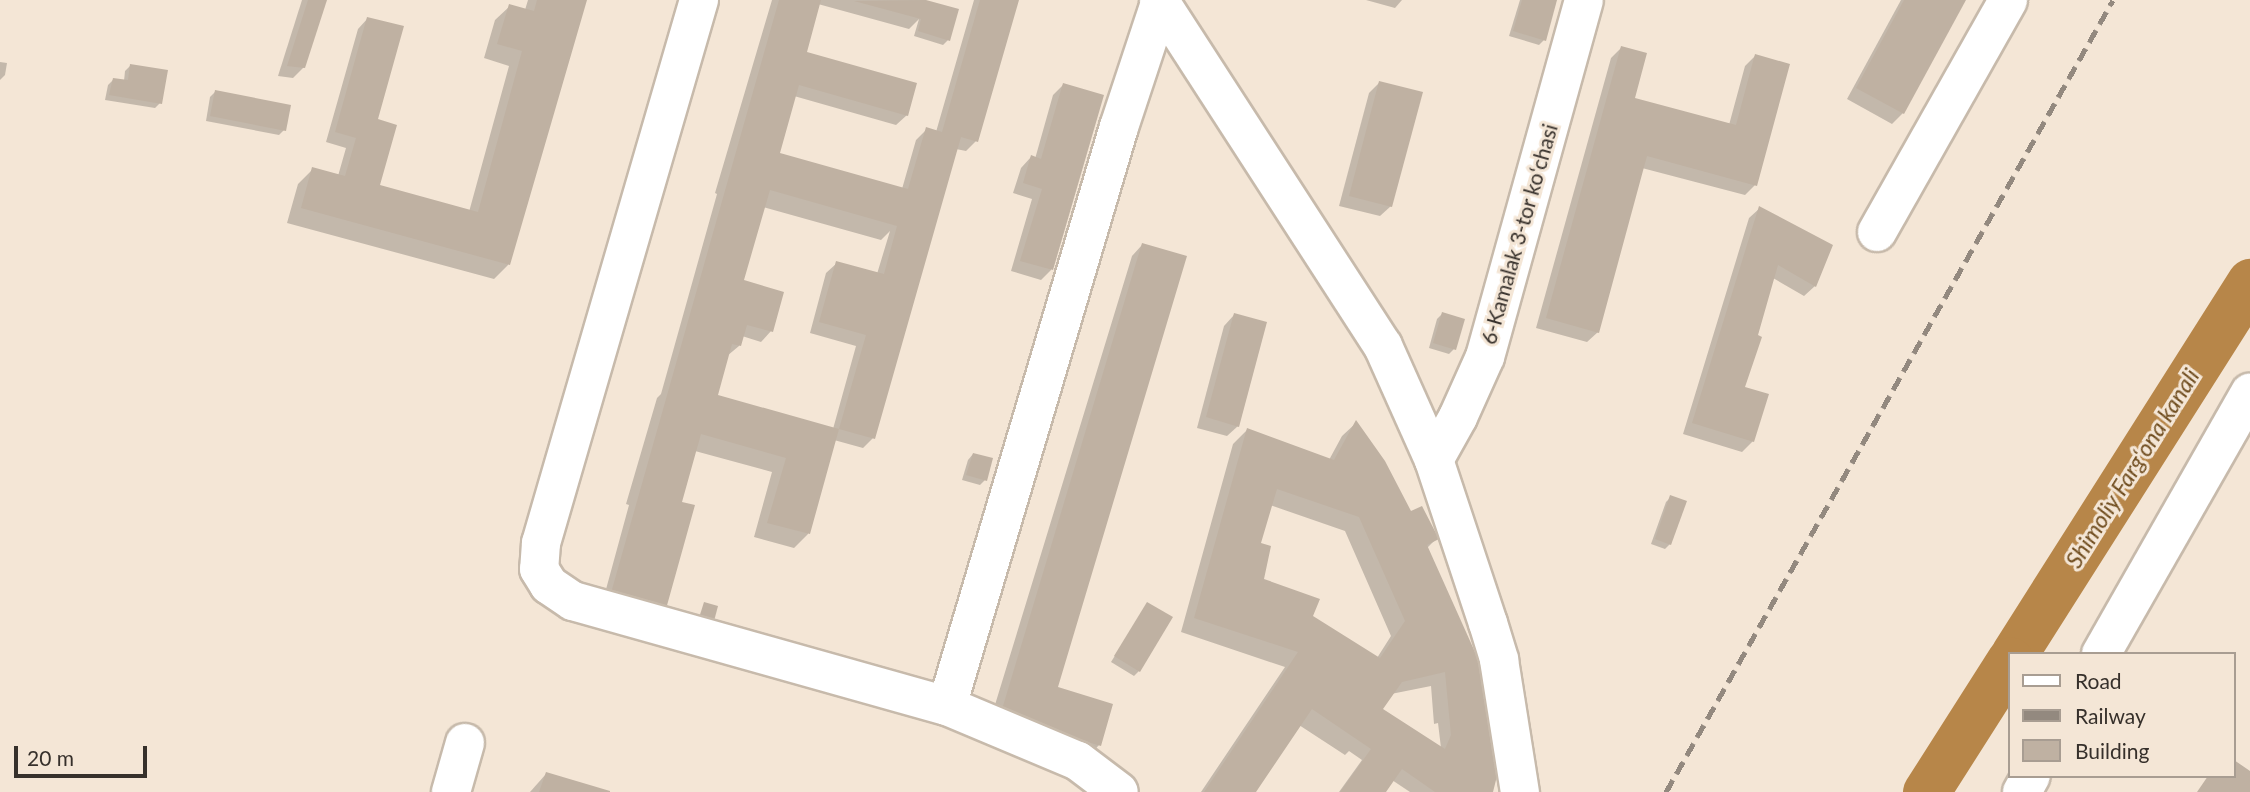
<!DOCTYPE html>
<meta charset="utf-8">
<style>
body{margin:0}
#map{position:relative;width:2250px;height:792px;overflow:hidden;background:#f4e6d6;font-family:Lato,sans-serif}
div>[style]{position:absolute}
.shadow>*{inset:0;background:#0003}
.canal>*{height:47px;margin:-23.5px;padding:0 23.5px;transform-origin:23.5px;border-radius:23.5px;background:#b78649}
.building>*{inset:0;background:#bfb1a2}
.roads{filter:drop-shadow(2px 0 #c7baab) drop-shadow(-2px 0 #c7baab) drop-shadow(0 2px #c7baab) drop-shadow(0 -2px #c7baab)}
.minor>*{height:38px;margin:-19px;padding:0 19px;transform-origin:19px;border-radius:19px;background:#fff}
.rail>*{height:5px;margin-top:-2.5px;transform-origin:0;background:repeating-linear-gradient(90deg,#93897f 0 14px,transparent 0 21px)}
span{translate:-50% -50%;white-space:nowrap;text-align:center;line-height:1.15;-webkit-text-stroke:6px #f4e6d6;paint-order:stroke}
.street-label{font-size:21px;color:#36302b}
.water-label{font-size:23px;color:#704d1f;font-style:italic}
.legend{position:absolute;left:2008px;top:652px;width:228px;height:126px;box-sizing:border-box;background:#f4e6d6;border:2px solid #a89d92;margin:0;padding:9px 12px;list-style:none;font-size:21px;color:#36302b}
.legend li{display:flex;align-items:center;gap:14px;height:35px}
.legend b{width:35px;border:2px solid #a89d92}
.scale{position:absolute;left:14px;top:746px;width:133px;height:32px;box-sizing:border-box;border:4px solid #36302b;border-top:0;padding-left:9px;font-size:21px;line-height:24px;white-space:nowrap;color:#36302b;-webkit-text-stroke:5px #f4e6d6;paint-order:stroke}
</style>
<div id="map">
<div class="shadow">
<div style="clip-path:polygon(302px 0,326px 0,304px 67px,293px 78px,278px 76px)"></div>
<div style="clip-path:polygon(528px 0,585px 0,508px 265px,494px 279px,287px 223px,298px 184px,313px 169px,338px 176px,346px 148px,326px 142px,358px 29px,368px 18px,376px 186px,469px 212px,509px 66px,484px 58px,495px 20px,510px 6px,525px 10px)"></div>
<div style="clip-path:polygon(evenodd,772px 0,925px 0,948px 40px,943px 45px,914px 36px,919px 19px,909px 29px,818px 4px,805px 53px,907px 115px,896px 125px,794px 96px,777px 154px,902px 189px,916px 140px,927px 129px,936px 132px,974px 0,1013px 0,976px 141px,966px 151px,956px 149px,873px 438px,863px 448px,834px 440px,808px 534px,794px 548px,754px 537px,772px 472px,695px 451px,680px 503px,693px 507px,602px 604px,629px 505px,626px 504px,657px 398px,661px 394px,717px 194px,715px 193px,772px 0,763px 207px,881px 240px,890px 231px,877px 274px,837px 263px,826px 273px,810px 333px,856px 346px,833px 429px,714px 396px,727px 356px,739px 346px,742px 336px,761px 342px,771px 331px,742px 281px,763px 207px)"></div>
<div style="clip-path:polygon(1366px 0,1402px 0,1395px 8px)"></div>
<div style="clip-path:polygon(1520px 0,1555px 0,1544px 40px,1539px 45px,1509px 36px)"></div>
<div style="clip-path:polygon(1901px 0,1964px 0,1903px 113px,1892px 124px,1847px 99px)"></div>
<div style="clip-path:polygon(1621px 48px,1633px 99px,1729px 125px,1745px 66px,1755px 56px,1755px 185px,1745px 195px,1642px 168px,1598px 332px,1587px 342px,1536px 328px,1611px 58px)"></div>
<div style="clip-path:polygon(0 62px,7px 63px,5px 75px,0 80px)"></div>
<div style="clip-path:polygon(130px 66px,160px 103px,155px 108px,105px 100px,108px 85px,113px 80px,124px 81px,125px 71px)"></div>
<div style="clip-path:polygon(1379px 83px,1391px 206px,1380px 216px,1339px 206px,1369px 93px)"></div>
<div style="clip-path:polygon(1063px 85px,1051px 270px,1041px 280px,1011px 271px,1032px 199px,1013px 193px,1021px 168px,1031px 157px,1035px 159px,1053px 95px)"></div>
<div style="clip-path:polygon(215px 92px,284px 130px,279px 135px,206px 121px,210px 97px)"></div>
<div style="clip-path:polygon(1760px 208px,1815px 286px,1804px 296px,1773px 278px,1743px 388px,1753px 441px,1742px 452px,1683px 434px,1749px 218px)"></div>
<div style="clip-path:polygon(1142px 245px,1056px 689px,1099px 745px,1085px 760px,987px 731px,1132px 256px)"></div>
<div style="clip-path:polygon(1442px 314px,1454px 349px,1449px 354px,1429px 348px,1437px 319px)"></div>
<div style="clip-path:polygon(1234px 315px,1238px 426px,1227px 436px,1197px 428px,1224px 326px)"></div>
<div style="clip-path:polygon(evenodd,1356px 423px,1411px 513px,1436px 539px,1427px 548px,1491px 792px,1410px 792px,1392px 780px,1384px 792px,1339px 792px,1362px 760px,1349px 751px,1345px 755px,1299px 725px,1253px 792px,1201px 792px,1285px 667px,1181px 632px,1233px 444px,1247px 430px,1329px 460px,1342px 436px,1356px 423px,1270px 505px,1345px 531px,1391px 636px,1377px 658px,1310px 617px,1262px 580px,1259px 544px,1270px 505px,1356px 423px,1431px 686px,1434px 724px,1438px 723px,1441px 748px,1381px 709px,1391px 694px,1431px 686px)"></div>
<div style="clip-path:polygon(973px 454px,985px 480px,980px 485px,962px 480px,968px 460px)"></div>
<div style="clip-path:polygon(1671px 497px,1670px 544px,1665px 549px,1651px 544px,1666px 502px)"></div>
<div style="clip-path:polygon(1147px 604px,1139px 671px,1134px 676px,1111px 662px)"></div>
<div style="clip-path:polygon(546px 774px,606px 792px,530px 792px)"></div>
</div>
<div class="canal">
<div style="left:2014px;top:654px;width:441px;rotate:-57.6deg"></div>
<div style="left:1926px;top:792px;width:156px;rotate:-57.5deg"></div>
</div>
<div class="building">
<div style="clip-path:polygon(308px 0,327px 0,305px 68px,287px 66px)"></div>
<div style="clip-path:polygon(537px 0,587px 0,510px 265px,301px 208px,312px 167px,345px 176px,356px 138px,335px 132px,367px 17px,404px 26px,378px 119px,397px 125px,380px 185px,478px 212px,522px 51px,497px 44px,509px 4px,534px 11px)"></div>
<div style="clip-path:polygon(evenodd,779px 0,821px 0,807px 52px,917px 83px,908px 116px,799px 85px,780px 153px,908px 189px,926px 127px,942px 132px,980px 0,1019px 0,978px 142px,961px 137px,875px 439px,839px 429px,810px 534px,767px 523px,786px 458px,701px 434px,682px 502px,695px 505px,666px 609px,611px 593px,779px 0,770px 190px,897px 226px,884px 274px,836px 261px,819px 322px,866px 335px,839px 429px,718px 395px,732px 344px,741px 346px,747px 325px,773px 332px,784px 292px,744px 280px,770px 190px)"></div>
<div style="clip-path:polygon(926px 0,959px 9px,950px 41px,918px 31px,921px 19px,854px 1px)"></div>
<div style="clip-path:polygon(1522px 0,1557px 0,1546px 41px,1513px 31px)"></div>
<div style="clip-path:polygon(1904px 0,1966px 0,1904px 114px,1856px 88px)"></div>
<div style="clip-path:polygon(1621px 46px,1647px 53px,1635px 98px,1736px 125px,1755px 54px,1790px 64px,1757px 186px,1647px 156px,1599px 333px,1546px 318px)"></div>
<div style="clip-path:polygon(130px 64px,168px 70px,162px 104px,109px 95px,113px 78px,128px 80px)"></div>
<div style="clip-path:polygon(1379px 81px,1423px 92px,1392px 207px,1349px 196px)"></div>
<div style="clip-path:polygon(1063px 83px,1104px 95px,1053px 270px,1020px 261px,1042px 189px,1023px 183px,1031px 155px,1041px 159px)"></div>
<div style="clip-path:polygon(215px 90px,291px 105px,286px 131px,210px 116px)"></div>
<div style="clip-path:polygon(1759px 206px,1833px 245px,1816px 287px,1778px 265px,1758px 335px,1762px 337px,1745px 387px,1769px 394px,1754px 442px,1692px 423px)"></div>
<div style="clip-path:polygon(1142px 243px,1187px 256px,1058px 687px,1113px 704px,1101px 746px,1000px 716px)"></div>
<div style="clip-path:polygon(1442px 312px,1465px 319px,1456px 350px,1433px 343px)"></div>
<div style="clip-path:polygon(1234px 313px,1267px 322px,1239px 427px,1206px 417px)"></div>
<div style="clip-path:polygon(evenodd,1356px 420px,1385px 461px,1411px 511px,1422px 506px,1439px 539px,1427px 545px,1475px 652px,1488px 651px,1497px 776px,1493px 792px,1435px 792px,1402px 769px,1386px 792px,1340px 792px,1371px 749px,1312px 709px,1256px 792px,1204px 792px,1298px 652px,1194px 618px,1247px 428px,1334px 460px,1356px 420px,1277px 489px,1359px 517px,1405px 621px,1380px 658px,1313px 616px,1320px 599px,1264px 579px,1271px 546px,1261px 543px,1277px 489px,1356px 420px,1445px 672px,1451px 735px,1445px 749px,1383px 709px,1402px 682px,1445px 672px)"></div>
<div style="clip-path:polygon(973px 453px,993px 458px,987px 481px,966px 475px)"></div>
<div style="clip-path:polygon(1670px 495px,1687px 501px,1671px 545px,1655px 539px)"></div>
<div style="clip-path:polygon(704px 602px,718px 606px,713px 625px,698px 621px)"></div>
<div style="clip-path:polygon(1147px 602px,1173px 617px,1140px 672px,1114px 656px)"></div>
<div style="clip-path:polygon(2234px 760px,2250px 771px,2250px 792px,2197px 792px,2208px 776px,2234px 776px)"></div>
<div style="clip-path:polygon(546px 772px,610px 791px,610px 792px,539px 792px)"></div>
</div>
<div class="roads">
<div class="minor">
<div style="left:699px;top:0;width:566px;rotate:106.22deg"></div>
<div style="left:541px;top:543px;width:26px;rotate:94deg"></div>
<div style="left:539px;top:569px;width:19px;rotate:58deg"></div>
<div style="left:549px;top:585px;width:29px;rotate:34deg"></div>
<div style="left:573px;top:601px;width:388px;rotate:15.7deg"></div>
<div style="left:947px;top:706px;width:142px;rotate:22.8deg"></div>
<div style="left:1078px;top:761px;width:51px;rotate:37.1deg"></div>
<div style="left:1159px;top:0;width:412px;rotate:57.1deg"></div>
<div style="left:1383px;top:346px;width:125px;rotate:65.9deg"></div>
<div style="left:1434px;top:460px;width:172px;rotate:71.7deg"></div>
<div style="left:1488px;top:623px;width:39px;rotate:73deg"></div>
<div style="left:1499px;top:660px;width:134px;rotate:81deg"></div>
<div style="left:1877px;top:232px;width:266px;rotate:-60.5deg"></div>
<div style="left:1434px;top:460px;width:49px;rotate:-60.8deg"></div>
<div style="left:1458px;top:417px;width:66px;rotate:-65.8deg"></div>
<div style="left:1485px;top:357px;width:370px;rotate:-74.5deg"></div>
<div style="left:2101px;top:654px;width:301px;rotate:-60.3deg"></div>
<div style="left:947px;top:706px;width:604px;rotate:-73.46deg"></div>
<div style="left:1119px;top:127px;width:134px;rotate:-71.7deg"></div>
<div style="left:451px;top:792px;width:51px;rotate:-74.1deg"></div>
<div style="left:2022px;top:792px;width:18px;rotate:-61deg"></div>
</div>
</div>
<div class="rail">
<div style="left:1666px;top:792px;width:909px;rotate:-60.56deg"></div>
</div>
<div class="street-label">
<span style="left:1519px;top:234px;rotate:-74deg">6-Kamalak 3-tor koʻchasi</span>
</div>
<div class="water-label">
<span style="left:2132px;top:468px;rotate:-58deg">Shimoliy Fargʻona kanali</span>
</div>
<ul class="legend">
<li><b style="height:9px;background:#fff"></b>Road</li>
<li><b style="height:9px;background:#93897f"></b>Railway</li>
<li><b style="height:19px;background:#bfb1a2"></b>Building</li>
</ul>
<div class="scale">20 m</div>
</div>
